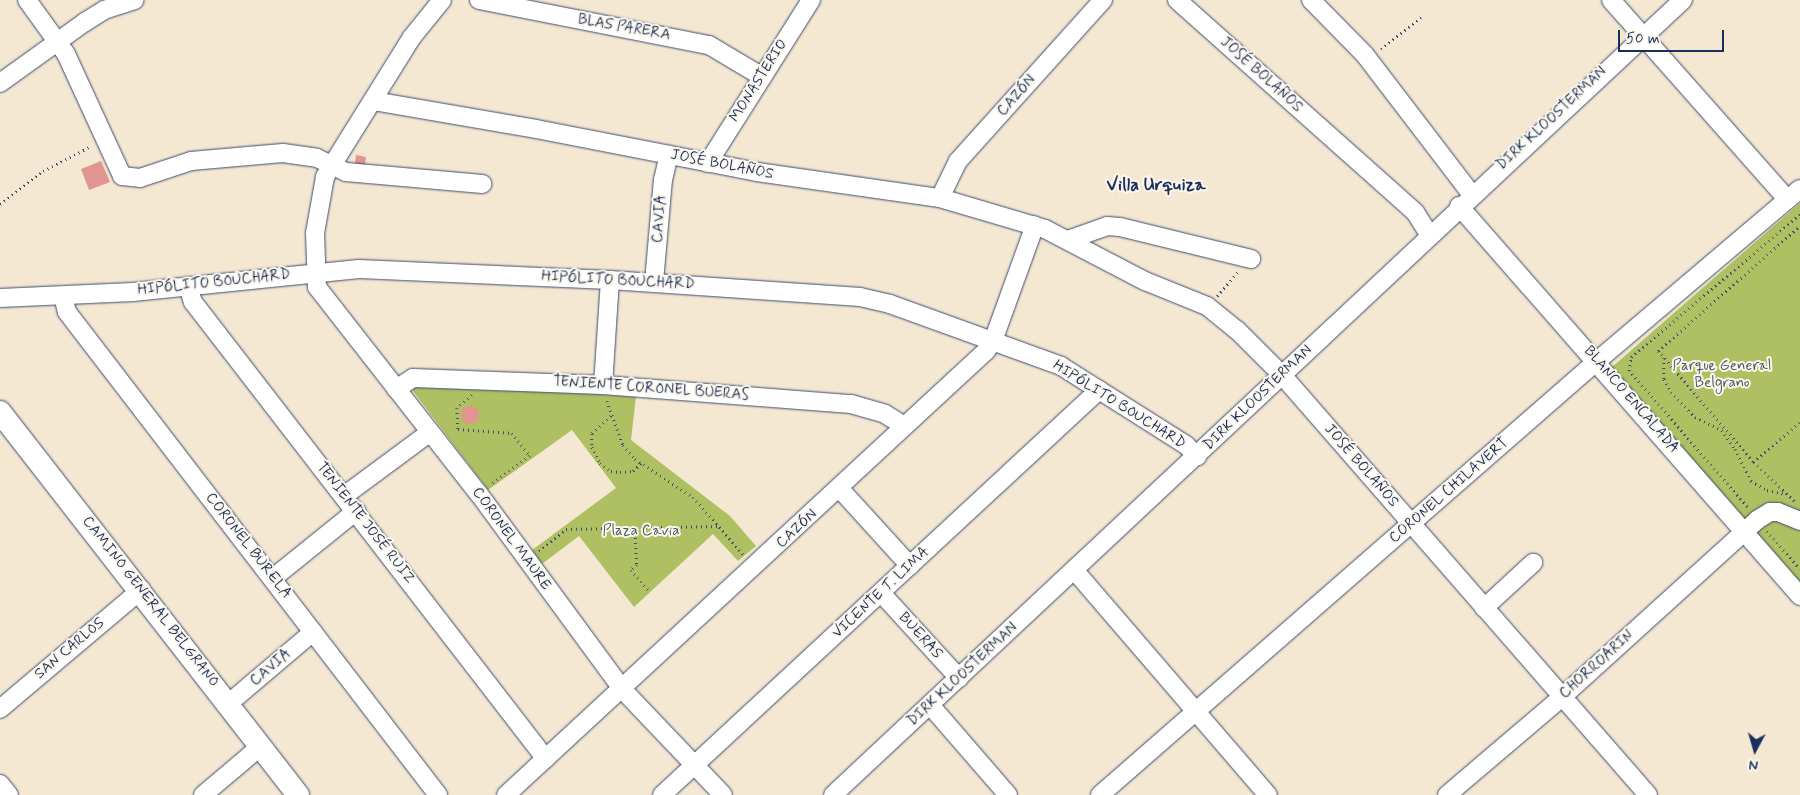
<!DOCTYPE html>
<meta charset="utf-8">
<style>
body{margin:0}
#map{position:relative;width:1800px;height:795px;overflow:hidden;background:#f5e8d2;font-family:Mynerve,sans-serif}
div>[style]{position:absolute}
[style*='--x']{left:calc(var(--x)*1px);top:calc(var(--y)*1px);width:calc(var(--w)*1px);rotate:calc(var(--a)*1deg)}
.green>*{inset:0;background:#afc063}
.building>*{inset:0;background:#e29590}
.round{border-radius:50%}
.path>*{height:2.5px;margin-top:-1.25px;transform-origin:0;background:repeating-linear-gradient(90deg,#3c4b6f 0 1px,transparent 0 5px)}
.roads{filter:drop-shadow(0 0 1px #3c4b6f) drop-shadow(0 0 1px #3c4b6f)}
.minor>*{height:18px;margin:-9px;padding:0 9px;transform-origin:9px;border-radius:9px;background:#fff}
.major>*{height:22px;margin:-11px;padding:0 11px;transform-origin:11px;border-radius:11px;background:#fff}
span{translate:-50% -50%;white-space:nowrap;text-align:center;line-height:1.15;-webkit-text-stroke:4px #fbf7ec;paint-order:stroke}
.street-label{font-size:15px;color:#1b2f5e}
.park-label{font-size:15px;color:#475a60}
.quarter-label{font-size:18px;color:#1b2f5e;font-weight:700}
.north{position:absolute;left:1730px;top:725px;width:50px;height:50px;-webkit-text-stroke:4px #fbf7ec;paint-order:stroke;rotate:186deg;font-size:14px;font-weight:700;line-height:20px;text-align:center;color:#1b2f5e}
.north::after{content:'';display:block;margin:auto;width:18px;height:22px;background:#1b2f5e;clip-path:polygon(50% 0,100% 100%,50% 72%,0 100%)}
.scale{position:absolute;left:1618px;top:30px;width:106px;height:22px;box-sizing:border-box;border:2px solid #1b2f5e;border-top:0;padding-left:6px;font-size:15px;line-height:18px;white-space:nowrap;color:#1b2f5e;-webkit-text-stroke:4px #fbf7ec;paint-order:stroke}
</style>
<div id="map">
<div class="green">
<i style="clip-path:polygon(1800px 203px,1800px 586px,1612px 367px)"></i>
<i style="clip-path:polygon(421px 380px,636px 397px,631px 440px,730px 516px,756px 546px,738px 561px,713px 534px,634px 607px,579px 536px,542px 564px,532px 550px,616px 488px,572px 430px,488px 490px,413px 391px,412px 387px)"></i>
</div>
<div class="building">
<i style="clip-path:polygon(356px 155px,366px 157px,365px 166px,355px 165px)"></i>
<i style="clip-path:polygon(101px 161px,110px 182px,89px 190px,81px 169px)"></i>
<i class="round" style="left:461px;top:406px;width:18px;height:18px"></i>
</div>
<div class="path">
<i style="--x:1381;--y:49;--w:51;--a:-38.7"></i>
<i style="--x:0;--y:204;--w:54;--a:-37.5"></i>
<i style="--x:43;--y:171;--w:54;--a:-27.5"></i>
<i style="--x:1217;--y:296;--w:32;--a:-49"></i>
<i style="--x:1664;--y:358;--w:21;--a:90"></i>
<i style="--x:1664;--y:379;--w:15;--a:62"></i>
<i style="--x:1671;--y:392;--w:35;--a:46"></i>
<i style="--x:1695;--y:417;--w:30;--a:26"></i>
<i style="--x:1722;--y:430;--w:23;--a:56"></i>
<i style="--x:1735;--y:449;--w:36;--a:63"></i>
<i style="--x:1751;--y:481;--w:18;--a:29"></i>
<i style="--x:1767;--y:490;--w:18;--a:13"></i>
<i style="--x:472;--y:395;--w:20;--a:139"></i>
<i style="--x:457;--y:408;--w:21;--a:87"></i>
<i style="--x:458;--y:429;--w:54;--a:4.2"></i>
<i style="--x:512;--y:433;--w:29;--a:52"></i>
<i style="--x:530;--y:456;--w:47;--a:143.6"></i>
<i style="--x:607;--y:401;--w:47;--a:70"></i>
<i style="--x:623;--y:445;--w:18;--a:49"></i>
<i style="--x:635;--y:459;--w:69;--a:33.2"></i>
<i style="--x:693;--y:497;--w:77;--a:48.7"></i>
<i style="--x:611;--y:416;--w:26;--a:137"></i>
<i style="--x:592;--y:434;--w:13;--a:90"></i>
<i style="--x:592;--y:447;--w:18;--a:63"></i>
<i style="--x:600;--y:463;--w:14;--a:36"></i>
<i style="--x:611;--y:471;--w:9;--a:6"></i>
<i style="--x:620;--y:472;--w:13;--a:-4"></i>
<i style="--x:633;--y:471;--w:11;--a:-45"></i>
<i style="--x:1753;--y:462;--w:62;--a:-40.4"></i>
<i style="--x:1794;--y:501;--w:57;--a:-136.4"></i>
<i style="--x:1753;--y:462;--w:146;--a:-130.6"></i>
<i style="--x:1658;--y:351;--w:189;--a:-41.4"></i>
<i style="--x:1747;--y:507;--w:180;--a:-130.9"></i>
<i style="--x:1629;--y:371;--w:14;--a:-82"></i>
<i style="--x:1631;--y:357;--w:221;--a:-40.2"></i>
<i style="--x:635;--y:528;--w:37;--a:87"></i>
<i style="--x:637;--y:565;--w:8;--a:140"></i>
<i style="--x:631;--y:570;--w:28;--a:49"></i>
<i style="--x:1767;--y:531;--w:50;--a:49"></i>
<i style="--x:539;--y:551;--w:35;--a:-39"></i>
<i style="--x:566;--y:529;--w:154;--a:-1.1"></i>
</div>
<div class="roads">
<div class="minor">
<i style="--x:27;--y:0;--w:67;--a:54.2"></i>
<i style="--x:66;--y:54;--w:134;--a:65.3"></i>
<i style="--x:122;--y:176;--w:18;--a:6"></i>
<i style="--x:140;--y:178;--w:54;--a:-18.4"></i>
<i style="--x:191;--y:161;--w:92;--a:-5"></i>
<i style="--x:283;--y:153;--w:34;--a:8"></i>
<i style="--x:317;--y:158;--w:32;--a:26"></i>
<i style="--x:346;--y:172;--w:137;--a:5"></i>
<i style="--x:442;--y:0;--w:48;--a:129"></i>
<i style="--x:412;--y:37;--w:165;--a:121.9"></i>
<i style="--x:325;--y:177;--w:57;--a:100.1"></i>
<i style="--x:315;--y:233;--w:54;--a:87.9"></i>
<i style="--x:317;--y:287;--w:263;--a:52"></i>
<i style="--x:479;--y:494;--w:243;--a:53.7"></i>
<i style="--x:623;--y:690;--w:145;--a:46.4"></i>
<i style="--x:479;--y:0;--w:234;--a:11.1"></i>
<i style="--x:709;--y:45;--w:61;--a:30.8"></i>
<i style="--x:1177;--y:0;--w:319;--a:41.7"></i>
<i style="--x:1415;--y:212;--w:26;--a:58"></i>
<i style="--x:1311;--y:0;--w:77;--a:45.5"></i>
<i style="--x:1365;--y:55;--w:176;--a:52.6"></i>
<i style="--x:1611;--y:0;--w:266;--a:48.5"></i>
<i style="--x:0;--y:83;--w:105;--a:-35.7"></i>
<i style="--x:85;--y:22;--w:22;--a:-32"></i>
<i style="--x:104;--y:10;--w:32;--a:-18"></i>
<i style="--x:373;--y:101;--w:165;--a:9.7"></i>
<i style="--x:536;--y:129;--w:225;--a:11"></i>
<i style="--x:757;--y:172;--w:185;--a:8.1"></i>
<i style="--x:940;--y:198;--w:109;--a:16.4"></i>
<i style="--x:1045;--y:229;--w:113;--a:27.5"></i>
<i style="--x:1145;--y:281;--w:67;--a:22"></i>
<i style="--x:1207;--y:306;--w:38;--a:39"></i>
<i style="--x:1237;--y:330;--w:64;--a:45"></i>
<i style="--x:1282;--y:375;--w:557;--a:48.93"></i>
<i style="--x:708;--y:163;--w:193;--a:-57.7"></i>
<i style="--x:940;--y:198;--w:41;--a:-64.1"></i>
<i style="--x:958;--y:161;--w:217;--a:-48"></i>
<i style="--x:1459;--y:206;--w:518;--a:48.83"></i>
<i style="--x:1068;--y:240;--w:41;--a:-19.7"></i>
<i style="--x:1107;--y:226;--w:13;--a:4"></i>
<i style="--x:1120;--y:227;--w:135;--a:13.7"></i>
<i style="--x:654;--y:282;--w:102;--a:-85"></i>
<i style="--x:663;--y:180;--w:26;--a:-77"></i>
<i style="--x:188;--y:286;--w:17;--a:73"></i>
<i style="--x:193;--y:302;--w:577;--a:52.32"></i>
<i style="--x:63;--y:296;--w:16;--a:76"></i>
<i style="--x:67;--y:312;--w:609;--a:52.47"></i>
<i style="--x:0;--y:298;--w:133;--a:-2.6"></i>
<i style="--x:133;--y:292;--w:227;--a:-5.8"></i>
<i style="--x:359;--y:269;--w:251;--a:2.5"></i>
<i style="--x:610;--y:280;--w:251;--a:3.9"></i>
<i style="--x:860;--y:297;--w:31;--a:13"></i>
<i style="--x:890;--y:304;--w:182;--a:19.9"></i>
<i style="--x:1061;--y:366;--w:148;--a:32.3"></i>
<i style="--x:1186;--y:445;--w:16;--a:45"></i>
<i style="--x:603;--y:385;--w:105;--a:-86.2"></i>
<i style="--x:396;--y:389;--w:20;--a:-33"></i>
<i style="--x:413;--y:378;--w:190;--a:2.1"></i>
<i style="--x:603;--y:385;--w:249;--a:4.4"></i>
<i style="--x:851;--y:404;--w:35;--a:16"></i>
<i style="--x:885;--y:414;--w:22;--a:32"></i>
<i style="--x:840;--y:489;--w:104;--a:47.7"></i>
<i style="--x:344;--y:496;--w:106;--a:-36.5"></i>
<i style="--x:1075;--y:571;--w:296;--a:49.3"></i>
<i style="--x:273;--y:578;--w:107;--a:-38.9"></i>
<i style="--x:882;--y:594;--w:114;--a:47.5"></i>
<i style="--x:1484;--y:608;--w:67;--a:-42.6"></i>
<i style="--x:229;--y:703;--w:110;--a:-40.2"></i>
<i style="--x:930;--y:705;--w:119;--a:49.1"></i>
<i style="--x:0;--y:709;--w:185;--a:-40.2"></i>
<i style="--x:0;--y:784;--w:14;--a:51"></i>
<i style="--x:203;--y:795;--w:76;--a:-40.2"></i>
<i style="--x:506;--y:795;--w:654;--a:-42.77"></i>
<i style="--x:986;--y:351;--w:12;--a:-55"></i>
<i style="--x:993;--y:341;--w:123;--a:-70.1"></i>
<i style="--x:662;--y:795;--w:596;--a:-42.82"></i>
<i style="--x:833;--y:795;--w:1164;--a:-43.09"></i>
<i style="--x:1100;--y:795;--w:660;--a:-41.13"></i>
<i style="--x:1597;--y:361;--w:266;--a:-40.3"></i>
<i style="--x:1447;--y:795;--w:151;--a:-40.4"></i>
<i style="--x:1562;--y:697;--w:263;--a:-42.2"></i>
<i style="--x:1757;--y:520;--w:15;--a:-32"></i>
<i style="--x:1770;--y:512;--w:8;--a:0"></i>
<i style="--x:1778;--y:512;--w:24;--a:22"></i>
</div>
<div class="major">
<i style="--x:0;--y:412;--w:485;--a:52.1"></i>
</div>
</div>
<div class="street-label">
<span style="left:624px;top:28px;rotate:10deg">BLAS PARERA</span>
<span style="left:1261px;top:75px;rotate:42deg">JOSÉ BOLAÑOS</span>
<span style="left:759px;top:81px;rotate:-58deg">MONASTERIO</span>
<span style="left:1017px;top:96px;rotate:-48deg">CAZÓN</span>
<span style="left:1552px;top:119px;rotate:-43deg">DIRK KLOOSTERMAN</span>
<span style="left:722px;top:165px;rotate:11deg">JOSÉ BOLAÑOS</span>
<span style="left:660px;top:219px;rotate:-85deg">CAVIA</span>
<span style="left:618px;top:281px;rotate:3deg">HIPÓLITO BOUCHARD</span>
<span style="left:214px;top:283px;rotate:-6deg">HIPÓLITO BOUCHARD</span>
<span style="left:651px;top:389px;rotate:4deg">TENIENTE CORONEL BUERAS</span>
<span style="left:1258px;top:398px;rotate:-44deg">DIRK KLOOSTERMAN</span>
<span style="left:1631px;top:400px;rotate:49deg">BLANCO ENCALADA</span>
<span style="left:1119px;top:405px;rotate:32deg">HIPÓLITO BOUCHARD</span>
<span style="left:1361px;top:466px;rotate:49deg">JOSÉ BOLAÑOS</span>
<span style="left:1449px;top:491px;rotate:-41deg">CORONEL CHILAVERT</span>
<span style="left:365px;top:523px;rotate:52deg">TENIENTE JOSÉ RUIZ</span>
<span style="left:797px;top:529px;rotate:-43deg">CAZÓN</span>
<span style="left:511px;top:539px;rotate:54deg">CORONEL MAURE</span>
<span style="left:248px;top:546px;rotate:52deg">CORONEL BURELA</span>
<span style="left:881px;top:593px;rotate:-43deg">VICENTE T. LIMA</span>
<span style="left:150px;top:602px;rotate:52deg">CAMINO GENERAL BELGRANO</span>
<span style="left:920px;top:636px;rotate:48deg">BUERAS</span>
<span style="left:70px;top:649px;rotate:-40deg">SAN CARLOS</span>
<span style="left:1597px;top:665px;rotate:-42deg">CHORROARIN</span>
<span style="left:271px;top:668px;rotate:-40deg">CAVIA</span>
<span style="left:963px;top:675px;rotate:-43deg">DIRK KLOOSTERMAN</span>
</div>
<div class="park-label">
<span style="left:1722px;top:375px">Parque General<br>Belgrano</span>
<span style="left:641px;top:532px">Plaza Cavia</span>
</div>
<div class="quarter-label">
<span style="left:1156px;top:185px">Villa Urquiza</span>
</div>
<div class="north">N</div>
<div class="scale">50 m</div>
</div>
